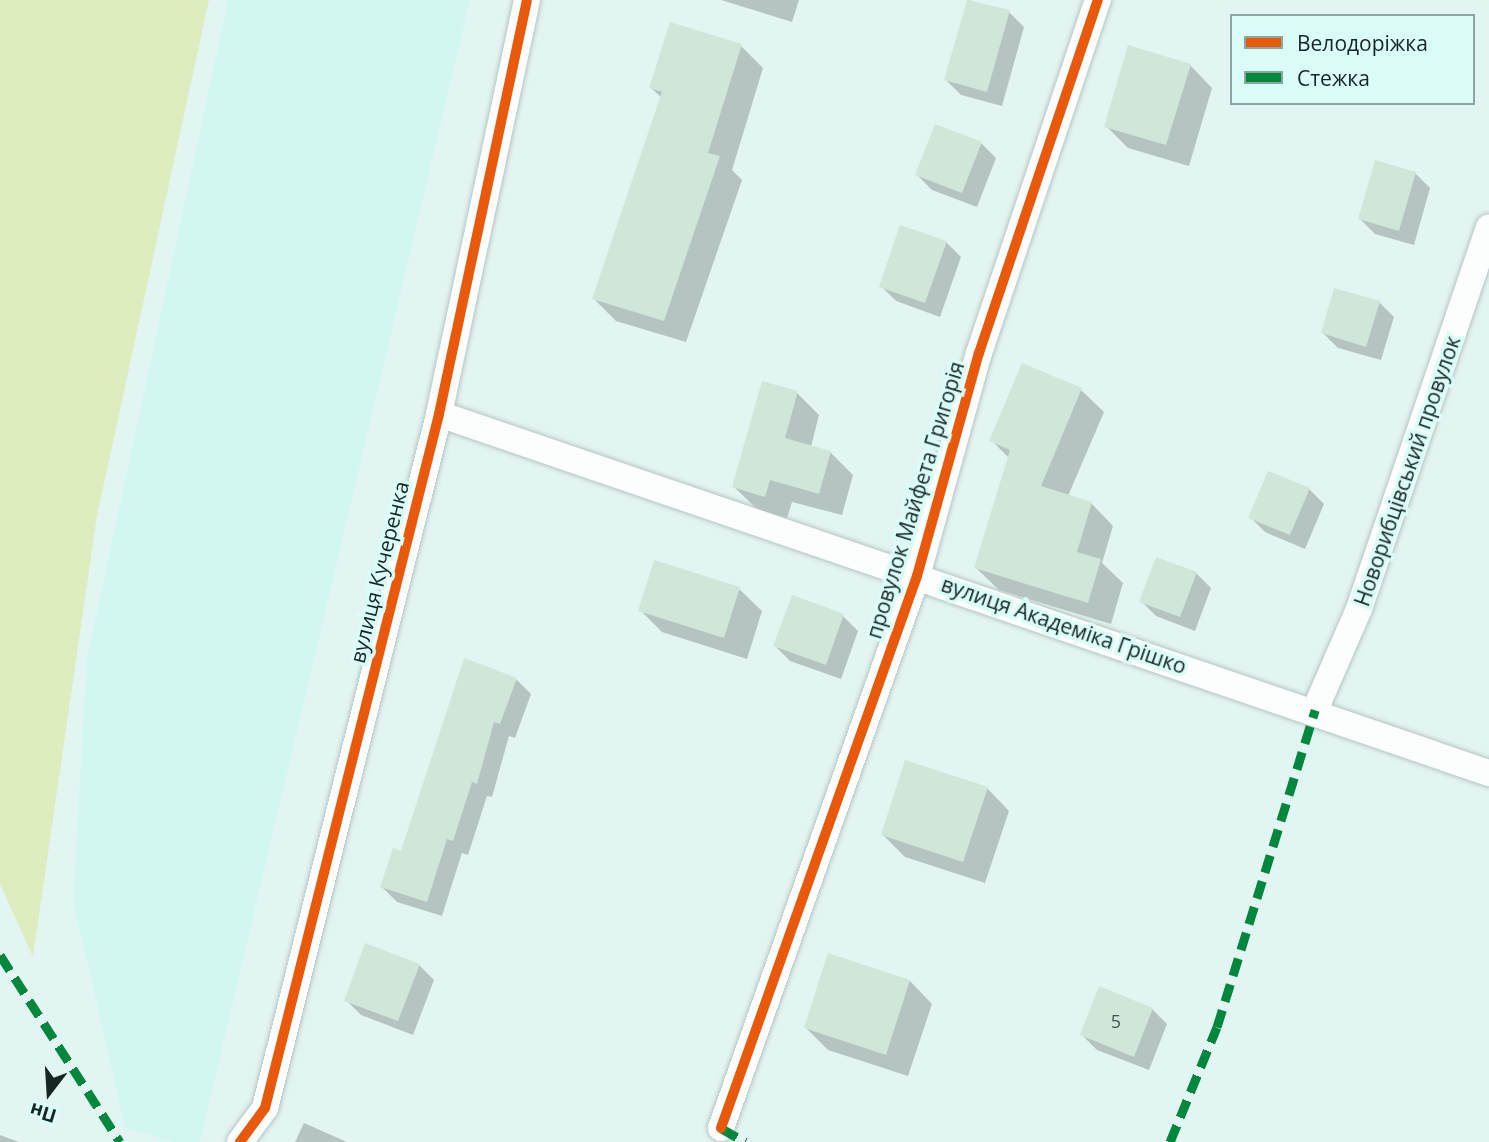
<!DOCTYPE html>
<meta charset="utf-8">
<style>
body{margin:0}
#map{position:relative;width:1489px;height:1142px;overflow:hidden;background:#e3f5f2;font-family:"Open Sans",sans-serif}
div>[style]{position:absolute}
[style*='--x']{left:calc(var(--x)*1px);top:calc(var(--y)*1px);width:calc(var(--w)*1px);rotate:calc(var(--a)*1deg)}
.built>*{inset:0;background:#d2f7f1}
.green>*{inset:0;background:#deedbf}
.shadow>*{inset:0;background:#0003}
.building>*{inset:0;background:#cfe6d8}
.roads{filter:drop-shadow(0 0 2px #b5c5c3) drop-shadow(0 0 2px #b5c5c3)}
.minor>*{height:26px;margin:-13px;padding:0 13px;transform-origin:13px;border-radius:13px;background:#fbfefd}
.quiet>*{height:9px;margin-top:-4.5px;transform-origin:0;background:repeating-linear-gradient(90deg,#00873e 0 18px,transparent 0 27px)}
.cycleway>*{height:10px;margin:-5px;padding:0 5px;transform-origin:5px;border-radius:5px;background:#e8590c}
span{translate:-50% -50%;white-space:nowrap;text-align:center;line-height:1.15;-webkit-text-stroke:7px #dbfdf7;paint-order:stroke}
.number-label{font-size:18px;color:#445651}
.number-label span{-webkit-text-stroke-width:0}
.street-label{font-size:21px;color:#162624}
.legend{position:absolute;left:1230px;top:14px;width:245px;height:91px;box-sizing:border-box;background:#dbfdf7;border:2px solid #8ca7a3;margin:0;padding:9px 12px;list-style:none;font-size:21px;color:#162624}
.legend li{display:flex;align-items:center;gap:14px;height:35px}
.legend b{width:35px;border:2px solid #8ca7a3}
.north{position:absolute;left:14px;top:1058px;width:70px;height:70px;-webkit-text-stroke:5px #dbfdf7;paint-order:stroke;rotate:197deg;font-size:19px;font-weight:700;line-height:28px;text-align:center;color:#162624}
.north::after{content:'';display:block;margin:auto;width:24px;height:32px;background:#162624;clip-path:polygon(50% 0,100% 100%,50% 72%,0 100%)}
</style>
<div id="map">
<div class="built">
<i style="clip-path:polygon(228px 0,470px 0,200px 1142px,173px 1142px,125px 1128px,73px 900px,87px 658px)"></i>
</div>
<div class="green">
<i style="clip-path:polygon(0 0,209px 0,97px 516px,33px 957px,0 884px)"></i>
</div>
<div class="shadow">
<i style="clip-path:polygon(721px 0,799px 0,792px 22px)"></i>
<i style="clip-path:polygon(968px 0,1009px 12px,1024px 27px,1002px 106px,961px 95px,946px 80px)"></i>
<i style="clip-path:polygon(741px 46px,763px 68px,732px 170px,742px 180px,686px 342px,616px 321px,594px 299px,662px 98px,651px 88px)"></i>
<i style="clip-path:polygon(1190px 65px,1212px 88px,1189px 166px,1128px 148px,1106px 126px)"></i>
<i style="clip-path:polygon(981px 143px,996px 158px,977px 207px,932px 190px,917px 175px)"></i>
<i style="clip-path:polygon(1415px 173px,1430px 188px,1414px 245px,1375px 234px,1360px 219px)"></i>
<i style="clip-path:polygon(946px 242px,961px 257px,940px 317px,896px 301px,881px 286px)"></i>
<i style="clip-path:polygon(1379px 302px,1394px 317px,1381px 360px,1338px 348px,1323px 333px)"></i>
<i style="clip-path:polygon(1023px 365px,1081px 390px,1104px 412px,1068px 496px,1091px 503px,1113px 526px,1102px 563px,1123px 583px,1111px 624px,999px 590px,976px 568px,1009px 458px,991px 440px)"></i>
<i style="clip-path:polygon(797px 393px,819px 415px,811px 447px,830px 452px,853px 475px,842px 515px,792px 502px,787px 518px,757px 509px,734px 487px)"></i>
<i style="clip-path:polygon(1309px 489px,1324px 504px,1305px 549px,1265px 532px,1250px 517px)"></i>
<i style="clip-path:polygon(1196px 573px,1211px 588px,1195px 631px,1156px 616px,1141px 601px)"></i>
<i style="clip-path:polygon(739px 589px,762px 611px,747px 659px,662px 632px,640px 610px)"></i>
<i style="clip-path:polygon(843px 616px,858px 631px,841px 679px,790px 661px,775px 646px)"></i>
<i style="clip-path:polygon(516px 679px,531px 694px,515px 738px,509px 736px,492px 797px,487px 796px,468px 855px,462px 853px,442px 916px,397px 902px,382px 887px)"></i>
<i style="clip-path:polygon(987px 788px,1009px 811px,985px 883px,905px 857px,883px 835px)"></i>
<i style="clip-path:polygon(419px 965px,434px 980px,413px 1035px,361px 1015px,346px 1000px)"></i>
<i style="clip-path:polygon(910px 981px,932px 1004px,908px 1076px,828px 1050px,806px 1028px)"></i>
<i style="clip-path:polygon(1152px 1009px,1167px 1024px,1149px 1070px,1097px 1050px,1082px 1035px)"></i>
<i style="clip-path:polygon(304px 1123px,347px 1142px,295px 1142px)"></i>
<i style="clip-path:polygon(0 1135px,19px 1142px,0 1142px)"></i>
</div>
<div class="building">
<i style="clip-path:polygon(967px 0,1010px 10px,987px 92px,944px 80px)"></i>
<i style="clip-path:polygon(670px 22px,742px 44px,708px 153px,720px 156px,664px 321px,592px 299px,662px 92px,649px 88px)"></i>
<i style="clip-path:polygon(1128px 45px,1191px 64px,1166px 145px,1104px 127px)"></i>
<i style="clip-path:polygon(935px 124px,982px 142px,962px 193px,915px 175px)"></i>
<i style="clip-path:polygon(1375px 160px,1416px 172px,1399px 231px,1358px 219px)"></i>
<i style="clip-path:polygon(900px 225px,947px 241px,925px 303px,879px 287px)"></i>
<i style="clip-path:polygon(1334px 288px,1380px 301px,1366px 347px,1321px 333px)"></i>
<i style="clip-path:polygon(1022px 363px,1082px 388px,1041px 486px,1092px 502px,1077px 552px,1101px 559px,1088px 603px,974px 568px,1010px 450px,989px 441px)"></i>
<i style="clip-path:polygon(762px 381px,798px 391px,785px 438px,831px 451px,819px 494px,770px 480px,765px 497px,732px 487px)"></i>
<i style="clip-path:polygon(1268px 471px,1310px 488px,1290px 535px,1248px 518px)"></i>
<i style="clip-path:polygon(1156px 557px,1197px 572px,1180px 617px,1139px 602px)"></i>
<i style="clip-path:polygon(654px 560px,740px 587px,724px 638px,638px 611px)"></i>
<i style="clip-path:polygon(792px 595px,844px 614px,826px 665px,773px 646px)"></i>
<i style="clip-path:polygon(464px 658px,517px 678px,500px 724px,494px 722px,477px 784px,472px 782px,453px 841px,447px 839px,427px 902px,380px 887px,393px 848px,401px 851px)"></i>
<i style="clip-path:polygon(905px 760px,988px 787px,963px 862px,881px 835px)"></i>
<i style="clip-path:polygon(365px 943px,420px 964px,398px 1021px,344px 1001px)"></i>
<i style="clip-path:polygon(828px 953px,910px 980px,886px 1055px,804px 1028px)"></i>
<i style="clip-path:polygon(1099px 986px,1153px 1008px,1134px 1057px,1080px 1035px)"></i>
</div>
<div class="roads">
<div class="minor">
<i style="--x:439;--y:414;--w:1110;--a:18.88"></i>
<i style="--x:1315;--y:710;--w:110;--a:-66.5"></i>
<i style="--x:1359;--y:609;--w:403;--a:-71.2"></i>
<i style="--x:721;--y:1128;--w:586;--a:-70.45"></i>
<i style="--x:917;--y:576;--w:231;--a:-74.5"></i>
<i style="--x:979;--y:353;--w:373;--a:-71.4"></i>
<i style="--x:240;--y:1142;--w:42;--a:-53.7"></i>
<i style="--x:265;--y:1108;--w:715;--a:-75.92"></i>
<i style="--x:439;--y:414;--w:423;--a:-78"></i>
</div>
</div>
<div class="quiet">
<i style="--x:0;--y:955;--w:222;--a:57.3"></i>
<i style="--x:721;--y:1128;--w:28;--a:30"></i>
<i style="--x:1170;--y:1142;--w:124;--a:-67.8"></i>
<i style="--x:1217;--y:1027;--w:332;--a:-72.8"></i>
</div>
<div class="cycleway">
<i style="--x:721;--y:1128;--w:586;--a:-70.45"></i>
<i style="--x:917;--y:576;--w:231;--a:-74.5"></i>
<i style="--x:979;--y:353;--w:373;--a:-71.4"></i>
<i style="--x:240;--y:1142;--w:42;--a:-53.7"></i>
<i style="--x:265;--y:1108;--w:715;--a:-75.92"></i>
<i style="--x:439;--y:414;--w:423;--a:-78"></i>
</div>
<div class="number-label">
<span style="left:1116px;top:1021px">5</span>
</div>
<div class="street-label">
<span style="left:1407px;top:471px;rotate:-71deg">Новорибцівський провулок</span>
<span style="left:915px;top:500px;rotate:-73deg">провулок Майфета Григорія</span>
<span style="left:379px;top:572px;rotate:-76deg">вулиця Кучеренка</span>
<span style="left:1064px;top:625px;rotate:19deg">вулиця Академіка Грішко</span>
</div>
<ul class="legend">
<li><b style="height:9px;background:#e8590c"></b>Велодоріжка</li>
<li><b style="height:9px;background:#00873e"></b>Стежка</li>
</ul>
<div class="north">Пн</div>
</div>
